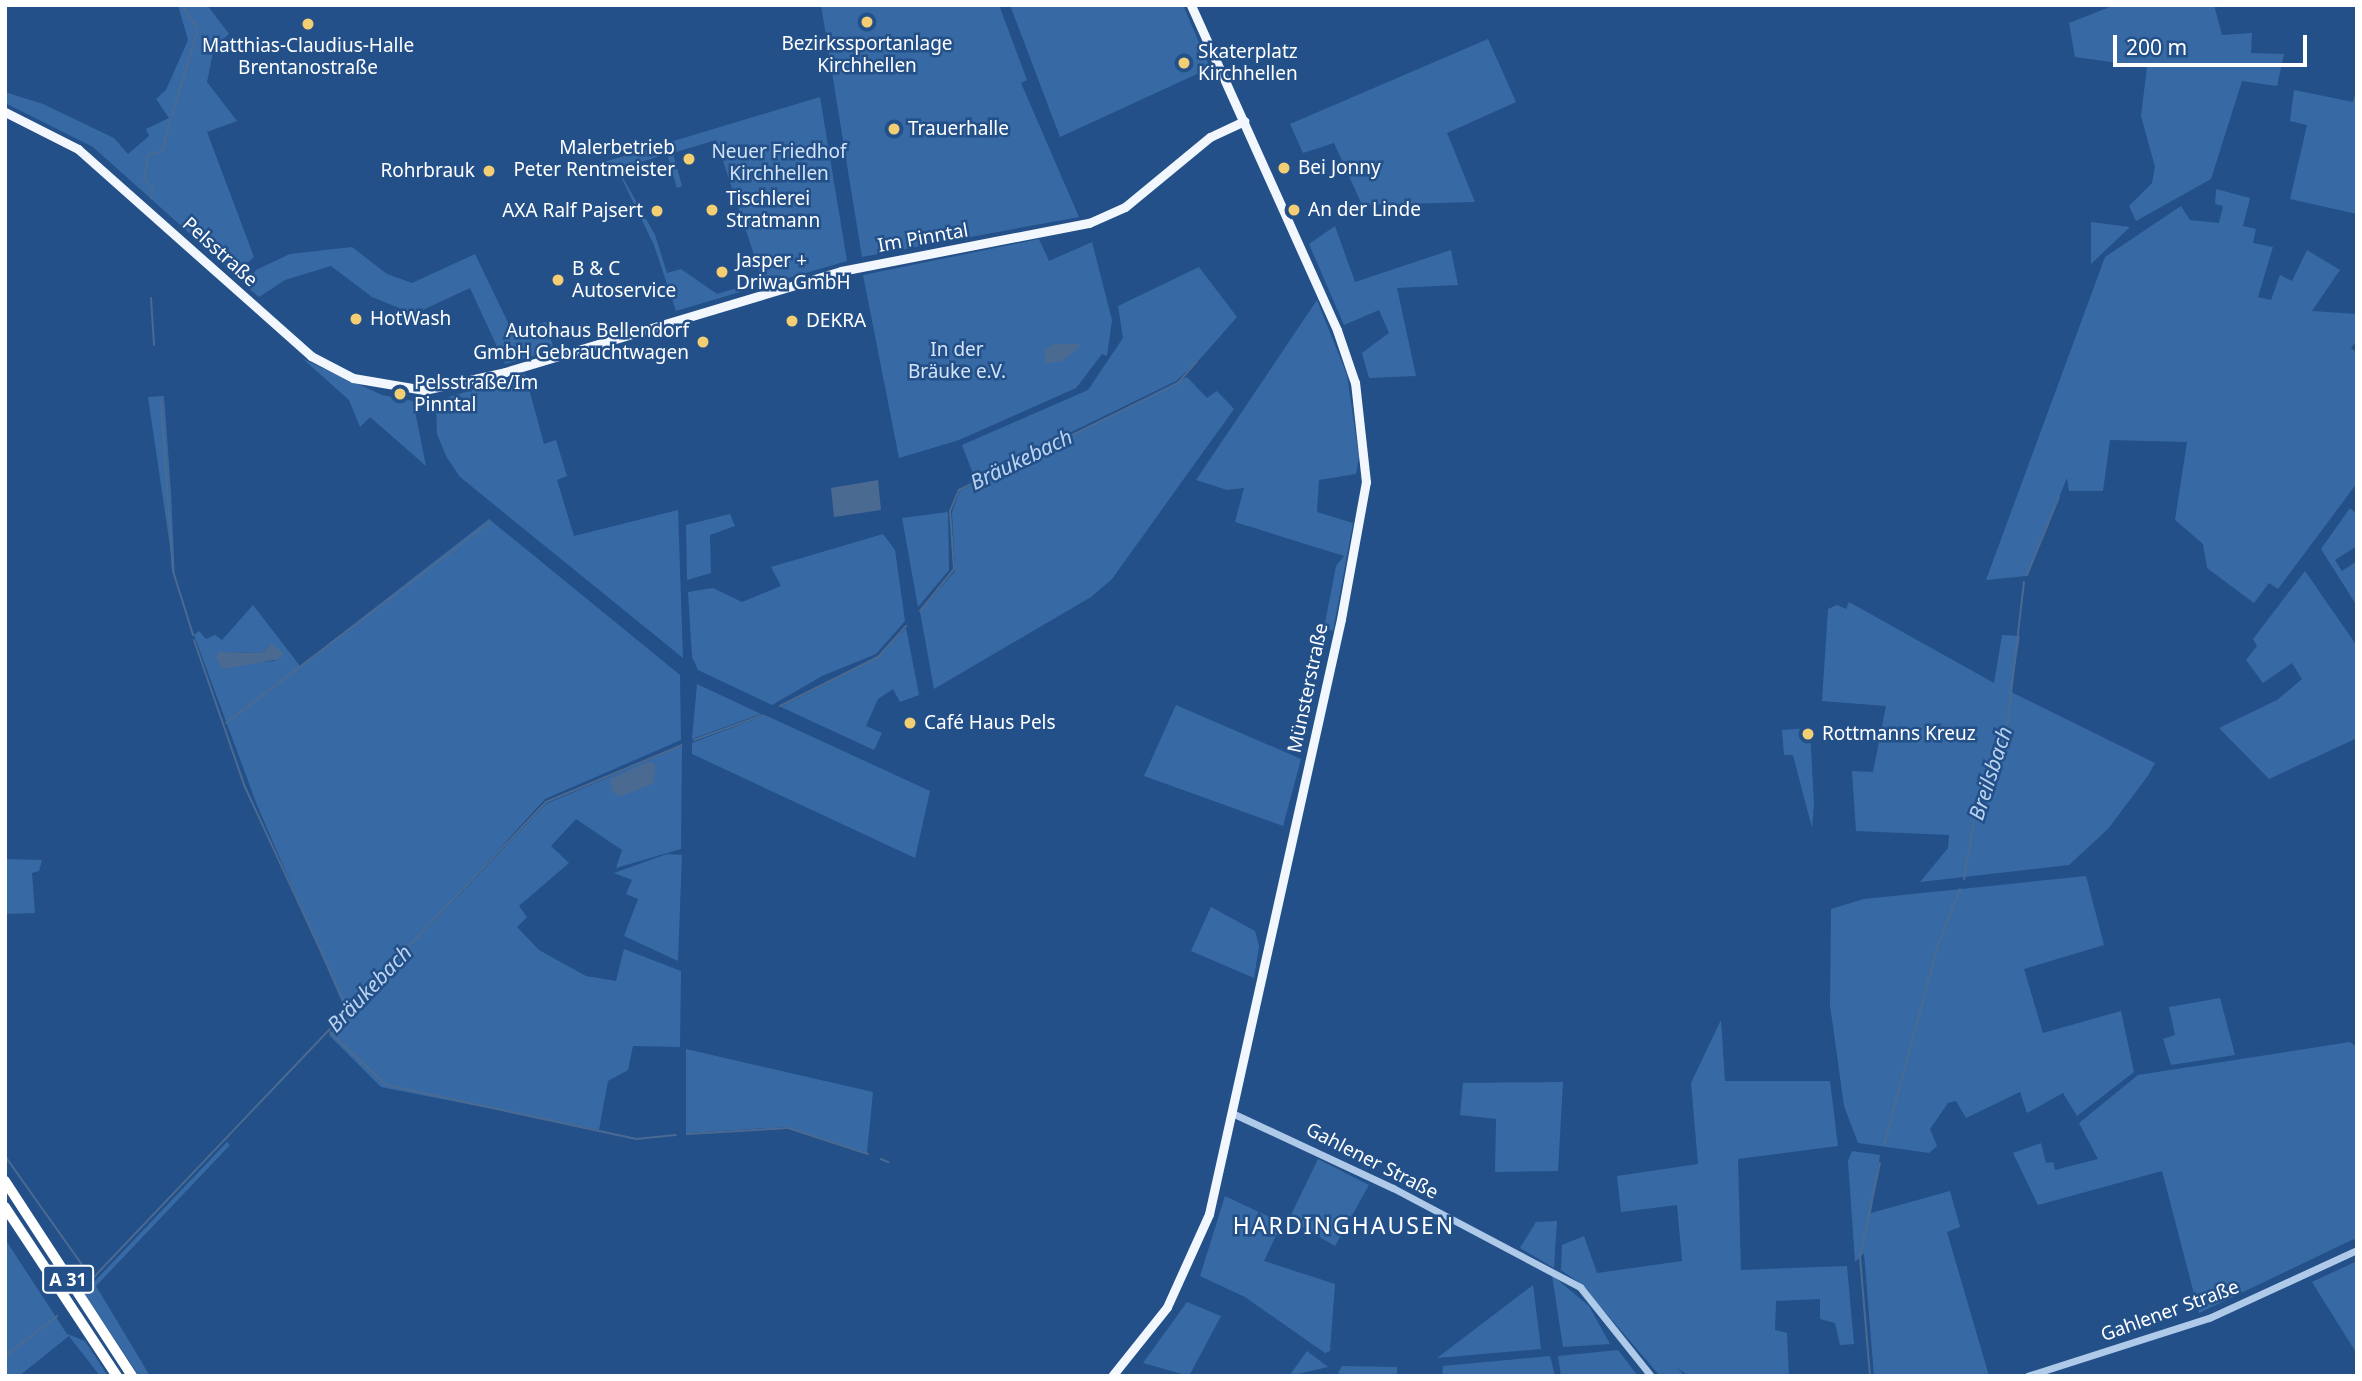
<!DOCTYPE html>
<meta charset="utf-8">
<style>
body{margin:0}
#map{position:relative;width:2362px;height:1381px;overflow:hidden;background:#235088;font-family:"Noto Sans",sans-serif}
div>[style]{position:absolute}
[style*='--x']{left:calc(var(--x)*1px);top:calc(var(--y)*1px);width:calc(var(--w)*1px);rotate:calc(var(--a)*1deg)}
.green>*{inset:0;background:#376aa4}
.water>*{inset:0;background:#4b6a92}
.stream>*{height:2px;margin:-1px;padding:0 1px;transform-origin:1px;border-radius:1px;background:#4b6a92}
.minor>*{height:7px;margin:-3.5px;padding:0 3.5px;transform-origin:3.5px;border-radius:3.5px;background:#afcae9}
.major>*{height:9px;margin:-4.5px;padding:0 4.5px;transform-origin:4.5px;border-radius:4.5px;background:#f2f7fe}
.highway>*{height:10px;margin:-5px;padding:0 5px;transform-origin:5px;border-radius:5px;background:#fff}
.dots>*{width:19px;height:19px;translate:-50% -50%;box-sizing:border-box;border:4px solid #235088;border-radius:50%}
span{translate:-50% -50%;white-space:nowrap;text-align:center;line-height:1.15;-webkit-text-stroke:5px #235088;paint-order:stroke}
.shield-label span{padding:2px 5px;background:#235088;border:2px solid;border-radius:5px;-webkit-text-stroke-width:0}
.shield-label{font-size:18px;color:#fff;font-weight:700}
.poi-label{font-size:19px;color:#fff}
.left{translate:0 -50%;text-align:left}
.right{translate:-100% -50%;text-align:right}
.park-label{font-size:19px;color:#d3e3f7}
.street-label{font-size:19px;color:#fff}
.water-label{font-size:21px;color:#bad3f1;font-style:italic}
.quarter-label{font-size:23px;color:#fff;letter-spacing:2px}
.frame{position:absolute;inset:0;border:7px solid #fff;pointer-events:none}
.scale{position:absolute;left:2113px;top:35px;width:194px;height:32px;box-sizing:border-box;border:4px solid #fff;border-top:0;padding-left:9px;font-size:21px;line-height:24px;white-space:nowrap;color:#fff;-webkit-text-stroke:5px #235088;paint-order:stroke}
</style>
<div id="map">
<div class="green">
<i style="clip-path:polygon(178px 5px,207px 5px,229px 34px,214px 47px,207px 82px,237px 121px,207px 132px,254px 257px,235px 274px,93px 147px,5px 103px,5px 92px,43px 104px,114px 138px,128px 154px,149px 136px,146px 129px,169px 118px,156px 99px,166px 90px,188px 40px)"></i>
<i style="clip-path:polygon(821px 5px,999px 5px,1027px 80px,1021px 83px,1079px 217px,862px 257px)"></i>
<i style="clip-path:polygon(1010px 5px,1183px 5px,1210px 68px,1060px 137px)"></i>
<i style="clip-path:polygon(2115px 5px,2214px 5px,2222px 35px,2252px 33px,2251px 53px,2284px 54px,2277px 86px,2242px 81px,2211px 179px,2136px 221px,2129px 206px,2152px 183px,2155px 167px,2141px 116px,2147px 67px,2075px 57px,2069px 23px)"></i>
<i style="clip-path:polygon(1488px 39px,1516px 102px,1447px 133px,1475px 202px,1362px 205px,1334px 143px,1303px 153px,1290px 124px)"></i>
<i style="clip-path:polygon(2357px 87px,2357px 214px,2290px 199px,2307px 125px,2290px 121px,2294px 90px,2353px 102px)"></i>
<i style="clip-path:polygon(820px 97px,847px 261px,764px 285px,716px 140px,673px 153px,682px 186px,677px 188px,667px 154px,618px 169px,655px 235px,667px 273px,681px 269px,717px 294px,740px 287px,740px 292px,676px 311px,654px 245px,621px 177px,604px 162px)"></i>
<i style="clip-path:polygon(2216px 189px,2250px 198px,2243px 226px,2256px 229px,2253px 243px,2273px 247px,2258px 297px,2271px 300px,2280px 275px,2292px 281px,2307px 250px,2340px 270px,2312px 311px,2357px 314px,2357px 340px,2351px 348px,2357px 353px,2357px 483px,2278px 589px,2269px 583px,2254px 603px,2207px 568px,2203px 544px,2175px 520px,2187px 442px,2110px 440px,2103px 491px,2069px 491px,2067px 478px,2026px 576px,1986px 580px,2105px 257px,2181px 206px,2190px 220px,2219px 223px,2223px 206px,2215px 204px)"></i>
<i style="clip-path:polygon(2091px 222px,2130px 227px,2091px 264px)"></i>
<i style="clip-path:polygon(1335px 226px,1355px 282px,1451px 250px,1458px 285px,1397px 288px,1416px 376px,1369px 378px,1362px 353px,1389px 333px,1379px 310px,1344px 325px,1309px 244px)"></i>
<i style="clip-path:polygon(1039px 239px,1049px 261px,1092px 242px,1112px 320px,1107px 356px,1102px 354px,1076px 388px,959px 440px,899px 458px,863px 275px)"></i>
<i style="clip-path:polygon(352px 247px,387px 274px,412px 283px,475px 254px,512px 331px,546px 322px,554px 350px,505px 364px,470px 288px,414px 314px,372px 297px,331px 266px,285px 280px,259px 297px,245px 285px,256px 270px,290px 254px)"></i>
<i style="clip-path:polygon(1199px 267px,1237px 317px,1201px 358px,1176px 381px,975px 479px,962px 445px,1088px 390px,1123px 338px,1118px 306px)"></i>
<i style="clip-path:polygon(1317px 300px,1347px 375px,1359px 457px,1356px 474px,1319px 480px,1317px 512px,1353px 523px,1333px 631px,1324px 628px,1336px 566px,1344px 556px,1235px 522px,1244px 488px,1227px 490px,1196px 480px)"></i>
<i style="clip-path:polygon(303px 359px,382px 395px,413px 401px,426px 466px,370px 417px,360px 427px,349px 400px)"></i>
<i style="clip-path:polygon(525px 374px,544px 444px,556px 440px,567px 476px,557px 480px,574px 536px,678px 510px,683px 658px,460px 477px,446px 456px,437px 434px,436px 401px)"></i>
<i style="clip-path:polygon(1187px 377px,1207px 398px,1217px 391px,1234px 409px,1112px 579px,1091px 597px,934px 689px,920px 612px,955px 571px,952px 512px,960px 491px)"></i>
<i style="clip-path:polygon(164px 396px,171px 492px,175px 580px,148px 397px)"></i>
<i style="clip-path:polygon(2350px 508px,2357px 514px,2357px 546px,2335px 560px,2342px 571px,2357px 561px,2357px 606px,2321px 549px)"></i>
<i style="clip-path:polygon(948px 512px,949px 570px,918px 607px,902px 518px)"></i>
<i style="clip-path:polygon(730px 514px,735px 526px,710px 535px,711px 573px,687px 580px,686px 525px)"></i>
<i style="clip-path:polygon(evenodd,489px 519px,680px 675px,681px 740px,545px 799px,421px 935px,546px 804px,682px 746px,681px 849px,616px 868px,622px 850px,576px 819px,551px 846px,569px 863px,519px 906px,527px 917px,517px 927px,539px 950px,586px 976px,616px 981px,624px 949px,681px 971px,680px 1047px,633px 1046px,628px 1070px,608px 1081px,599px 1130px,381px 1087px,329px 1035px,347px 1014px,257px 805px,194px 635px,199px 631px,206px 639px,215px 635px,222px 640px,253px 605px,300px 666px,489px 519px,271px 644px,275px 661px,233px 664px,225px 652px,262px 653px,271px 644px)"></i>
<i style="clip-path:polygon(883px 534px,895px 550px,905px 621px,876px 654px,822px 676px,772px 705px,698px 670px,692px 657px,688px 592px,713px 588px,742px 602px,781px 586px,771px 567px)"></i>
<i style="clip-path:polygon(2305px 571px,2357px 646px,2357px 738px,2269px 779px,2219px 728px,2277px 700px,2302px 679px,2292px 663px,2263px 683px,2246px 660px,2257px 646px,2253px 639px)"></i>
<i style="clip-path:polygon(1849px 602px,1994px 683px,2002px 635px,2020px 636px,2011px 692px,2155px 763px,2147px 777px,2108px 829px,2069px 865px,1920px 882px,1948px 848px,1949px 835px,1856px 831px,1852px 771px,1873px 772px,1886px 706px,1822px 701px,1828px 609px,1837px 605px,1846px 609px)"></i>
<i style="clip-path:polygon(906px 628px,919px 695px,900px 702px,893px 689px,878px 699px,866px 726px,882px 733px,874px 750px,781px 707px,878px 658px)"></i>
<i style="clip-path:polygon(697px 684px,761px 714px,692px 739px)"></i>
<i style="clip-path:polygon(1176px 705px,1301px 759px,1283px 826px,1144px 776px)"></i>
<i style="clip-path:polygon(765px 715px,930px 791px,915px 858px,692px 754px,692px 743px)"></i>
<i style="clip-path:polygon(1810px 728px,1814px 805px,1812px 828px,1793px 755px,1784px 755px,1782px 730px)"></i>
<i style="clip-path:polygon(5px 837px,7px 859px,42px 860px,39px 871px,32px 873px,35px 913px,5px 914px)"></i>
<i style="clip-path:polygon(667px 854px,682px 855px,678px 961px,624px 936px,638px 899px,626px 894px,632px 880px,614px 873px)"></i>
<i style="clip-path:polygon(2086px 876px,2104px 945px,2024px 969px,2043px 1033px,2121px 1011px,2134px 1072px,2077px 1116px,2063px 1093px,2027px 1113px,2020px 1092px,1966px 1118px,1956px 1101px,1948px 1103px,1930px 1129px,1937px 1146px,1929px 1153px,1858px 1143px,1844px 1106px,1830px 1005px,1831px 909px,1864px 899px)"></i>
<i style="clip-path:polygon(1211px 907px,1255px 931px,1259px 946px,1254px 978px,1191px 951px)"></i>
<i style="clip-path:polygon(2220px 998px,2235px 1055px,2171px 1065px,2163px 1039px,2175px 1035px,2169px 1007px)"></i>
<i style="clip-path:polygon(1721px 1020px,1725px 1081px,1830px 1081px,1838px 1146px,1738px 1159px,1741px 1270px,1847px 1266px,1854px 1344px,1840px 1345px,1835px 1323px,1820px 1319px,1820px 1299px,1776px 1301px,1775px 1330px,1787px 1333px,1789px 1376px,1689px 1376px,1677px 1368px,1685px 1376px,1660px 1376px,1581px 1284px,1561px 1270px,1562px 1245px,1584px 1236px,1597px 1273px,1682px 1261px,1677px 1205px,1621px 1212px,1617px 1176px,1698px 1164px,1691px 1083px)"></i>
<i style="clip-path:polygon(2350px 1042px,2357px 1047px,2357px 1243px,2354px 1239px,2199px 1313px,2162px 1171px,2038px 1205px,2013px 1153px,2041px 1143px,2046px 1163px,2053px 1162px,2055px 1170px,2098px 1159px,2079px 1123px,2138px 1075px)"></i>
<i style="clip-path:polygon(686px 1049px,873px 1092px,867px 1153px,787px 1127px,686px 1133px)"></i>
<i style="clip-path:polygon(1563px 1082px,1558px 1171px,1495px 1172px,1496px 1119px,1460px 1115px,1463px 1083px)"></i>
<i style="clip-path:polygon(227px 1142px,230px 1145px,96px 1286px,150px 1376px,139px 1376px,80px 1287px,92px 1284px)"></i>
<i style="clip-path:polygon(1852px 1151px,1880px 1155px,1871px 1213px,1950px 1191px,1960px 1227px,1947px 1232px,1989px 1376px,1874px 1376px,1864px 1253px,1855px 1262px,1848px 1161px)"></i>
<i style="clip-path:polygon(1318px 1159px,1369px 1185px,1335px 1246px,1289px 1219px)"></i>
<i style="clip-path:polygon(1225px 1196px,1282px 1223px,1264px 1261px,1335px 1284px,1330px 1351px,1325px 1353px,1245px 1297px,1200px 1276px)"></i>
<i style="clip-path:polygon(1557px 1221px,1554px 1268px,1520px 1248px,1536px 1222px)"></i>
<i style="clip-path:polygon(5px 1239px,67px 1334px,85px 1341px,108px 1376px,100px 1376px,69px 1336px,19px 1376px,5px 1376px)"></i>
<i style="clip-path:polygon(2357px 1261px,2357px 1354px,2312px 1282px)"></i>
<i style="clip-path:polygon(1552px 1275px,1589px 1306px,1610px 1344px,1563px 1347px)"></i>
<i style="clip-path:polygon(1533px 1285px,1541px 1349px,1437px 1358px)"></i>
<i style="clip-path:polygon(1187px 1302px,1221px 1316px,1189px 1376px,1143px 1363px)"></i>
<i style="clip-path:polygon(1618px 1350px,1638px 1376px,1561px 1376px,1558px 1356px)"></i>
<i style="clip-path:polygon(1307px 1351px,1328px 1367px,1289px 1376px)"></i>
<i style="clip-path:polygon(1550px 1356px,1555px 1376px,1442px 1376px,1443px 1366px)"></i>
<i style="clip-path:polygon(1342px 1366px,1397px 1367px,1397px 1376px,1337px 1376px)"></i>
</div>
<div class="water">
<i style="clip-path:polygon(1055px 344px,1079px 344px,1080px 347px,1062px 361px,1045px 364px,1045px 349px)"></i>
<i style="clip-path:polygon(878px 480px,881px 510px,834px 517px,831px 488px)"></i>
<i style="clip-path:polygon(271px 644px,283px 652px,280px 659px,222px 669px,216px 657px,219px 652px,262px 653px)"></i>
<i style="clip-path:polygon(649px 762px,655px 764px,654px 783px,619px 797px,612px 791px,610px 779px)"></i>
</div>
<div class="stream">
<i style="--x:182;--y:5;--w:27;--a:57"></i>
<i style="--x:172;--y:115;--w:87;--a:-73.2"></i>
<i style="--x:151;--y:198;--w:10;--a:-79"></i>
<i style="--x:153;--y:188;--w:12;--a:-138"></i>
<i style="--x:144;--y:180;--w:25;--a:-81"></i>
<i style="--x:148;--y:155;--w:16;--a:-15"></i>
<i style="--x:163;--y:151;--w:32;--a:-77"></i>
<i style="--x:151;--y:298;--w:47;--a:86.3"></i>
<i style="--x:161;--y:401;--w:170;--a:86"></i>
<i style="--x:173;--y:571;--w:67;--a:72.6"></i>
<i style="--x:2027;--y:575;--w:84;--a:-67.7"></i>
<i style="--x:920;--y:611;--w:54;--a:-51"></i>
<i style="--x:954;--y:569;--w:58;--a:-93.9"></i>
<i style="--x:950;--y:511;--w:23;--a:-67"></i>
<i style="--x:959;--y:490;--w:244;--a:-26"></i>
<i style="--x:1178;--y:383;--w:29;--a:-49"></i>
<i style="--x:194;--y:640;--w:156;--a:70.9"></i>
<i style="--x:245;--y:787;--w:246;--a:65.2"></i>
<i style="--x:780;--y:706;--w:110;--a:-26.6"></i>
<i style="--x:878;--y:657;--w:42;--a:-47.9"></i>
<i style="--x:226;--y:723;--w:332;--a:-37.3"></i>
<i style="--x:694;--y:740;--w:73;--a:-19.9"></i>
<i style="--x:1964;--y:879;--w:72;--a:-80.4"></i>
<i style="--x:1976;--y:808;--w:77;--a:-67.1"></i>
<i style="--x:2006;--y:737;--w:156;--a:-83.4"></i>
<i style="--x:330;--y:1032;--w:77;--a:43.4"></i>
<i style="--x:386;--y:1085;--w:256;--a:12.2"></i>
<i style="--x:636;--y:1139;--w:40;--a:-5.7"></i>
<i style="--x:687;--y:1134;--w:101;--a:-3.4"></i>
<i style="--x:788;--y:1128;--w:84;--a:18"></i>
<i style="--x:1884;--y:1145;--w:204;--a:-74.9"></i>
<i style="--x:1937;--y:948;--w:63;--a:-68.7"></i>
<i style="--x:5;--y:1156;--w:142;--a:54.7"></i>
<i style="--x:87;--y:1272;--w:9;--a:63"></i>
<i style="--x:91;--y:1280;--w:10;--a:127"></i>
<i style="--x:881;--y:1159;--w:8;--a:23"></i>
<i style="--x:91;--y:1280;--w:660;--a:-46.41"></i>
<i style="--x:546;--y:802;--w:147;--a:-22.7"></i>
<i style="--x:5;--y:1356;--w:66;--a:-37.6"></i>
<i style="--x:1870;--y:1376;--w:120;--a:-94.8"></i>
<i style="--x:1860;--y:1256;--w:95;--a:-77.9"></i>
</div>
<div class="minor">
<i style="--x:1232;--y:1113;--w:178;--a:25"></i>
<i style="--x:1393;--y:1188;--w:212;--a:27.9"></i>
<i style="--x:1580;--y:1287;--w:114;--a:51.4"></i>
<i style="--x:2027;--y:1376;--w:191;--a:-17.7"></i>
<i style="--x:2209;--y:1318;--w:163;--a:-24.7"></i>
</div>
<div class="major">
<i style="--x:5;--y:112;--w:82;--a:26.9"></i>
<i style="--x:78;--y:149;--w:312;--a:41.6"></i>
<i style="--x:311;--y:356;--w:47;--a:27.6"></i>
<i style="--x:353;--y:378;--w:72;--a:9.6"></i>
<i style="--x:424;--y:390;--w:83;--a:-12.5"></i>
<i style="--x:505;--y:372;--w:351;--a:-16.7"></i>
<i style="--x:841;--y:271;--w:253;--a:-11"></i>
<i style="--x:1089;--y:223;--w:39;--a:-24"></i>
<i style="--x:1125;--y:207;--w:110;--a:-39.5"></i>
<i style="--x:1210;--y:137;--w:38;--a:-25"></i>
<i style="--x:1112;--y:1376;--w:88;--a:-51.4"></i>
<i style="--x:1167;--y:1307;--w:102;--a:-65.7"></i>
<i style="--x:1209;--y:1214;--w:609;--a:-77.49"></i>
<i style="--x:1341;--y:619;--w:139;--a:-79.7"></i>
<i style="--x:1366;--y:482;--w:100;--a:-96.3"></i>
<i style="--x:1355;--y:383;--w:56;--a:-108.8"></i>
<i style="--x:1337;--y:330;--w:356;--a:-114.2"></i>
</div>
<div class="highway">
<i style="--x:5;--y:1181;--w:233;--a:56.9"></i>
<i style="--x:5;--y:1207;--w:203;--a:56.5"></i>
</div>
<div class="dots">
<i style="left:867px;top:22px;background:#f4ce72"></i>
<i style="left:308px;top:24px;background:#f4ce72"></i>
<i style="left:1184px;top:63px;background:#f4ce72"></i>
<i style="left:894px;top:129px;background:#f4ce72"></i>
<i style="left:689px;top:159px;background:#f4ce72"></i>
<i style="left:1284px;top:168px;background:#f4ce72"></i>
<i style="left:489px;top:171px;background:#f4ce72"></i>
<i style="left:712px;top:210px;background:#f4ce72"></i>
<i style="left:1294px;top:210px;background:#f4ce72"></i>
<i style="left:657px;top:211px;background:#f4ce72"></i>
<i style="left:722px;top:272px;background:#f4ce72"></i>
<i style="left:558px;top:280px;background:#f4ce72"></i>
<i style="left:356px;top:319px;background:#f4ce72"></i>
<i style="left:792px;top:321px;background:#f4ce72"></i>
<i style="left:703px;top:342px;background:#f4ce72"></i>
<i style="left:400px;top:394px;background:#f4ce72"></i>
<i style="left:910px;top:723px;background:#f4ce72"></i>
<i style="left:1808px;top:734px;background:#f4ce72"></i>
</div>
<div class="shield-label">
<span style="left:68px;top:1279px">A 31</span>
</div>
<div class="poi-label">
<span style="left:867px;top:55px">Bezirkssportanlage<br>Kirchhellen</span>
<span style="left:308px;top:57px">Matthias-Claudius-Halle<br>Brentanostraße</span>
<span class="left" style="left:1198px;top:63px">Skaterplatz<br>Kirchhellen</span>
<span class="left" style="left:908px;top:129px">Trauerhalle</span>
<span class="right" style="left:675px;top:159px">Malerbetrieb<br>Peter Rentmeister</span>
<span class="left" style="left:1298px;top:168px">Bei Jonny</span>
<span class="right" style="left:475px;top:171px">Rohrbrauk</span>
<span class="left" style="left:726px;top:210px">Tischlerei<br>Stratmann</span>
<span class="left" style="left:1308px;top:210px">An der Linde</span>
<span class="right" style="left:643px;top:211px">AXA Ralf Pajsert</span>
<span class="left" style="left:736px;top:272px">Jasper +<br>Driwa GmbH</span>
<span class="left" style="left:572px;top:280px">B &amp; C<br>Autoservice</span>
<span class="left" style="left:370px;top:319px">HotWash</span>
<span class="left" style="left:806px;top:321px">DEKRA</span>
<span class="right" style="left:689px;top:342px">Autohaus Bellendorf<br>GmbH Gebrauchtwagen</span>
<span class="left" style="left:414px;top:394px">Pelsstraße/Im<br>Pinntal</span>
<span class="left" style="left:924px;top:723px">Café Haus Pels</span>
<span class="left" style="left:1822px;top:734px">Rottmanns Kreuz</span>
</div>
<div class="park-label">
<span style="left:779px;top:163px">Neuer Friedhof<br>Kirchhellen</span>
<span style="left:957px;top:361px">In der<br>Bräuke e.V.</span>
</div>
<div class="street-label">
<span style="left:923px;top:238px;rotate:-10deg">Im Pinntal</span>
<span style="left:220px;top:252px;rotate:42deg">Pelsstraße</span>
<span style="left:1308px;top:688px;rotate:-78deg">Münsterstraße</span>
<span style="left:1372px;top:1161px;rotate:27deg">Gahlener Straße</span>
<span style="left:2170px;top:1311px;rotate:-20deg">Gahlener Straße</span>
</div>
<div class="water-label">
<span style="left:1021px;top:459px;rotate:-26deg">Bräukebach</span>
<span style="left:1990px;top:773px;rotate:-72deg">Breilsbach</span>
<span style="left:369px;top:988px;rotate:-46deg">Bräukebach</span>
</div>
<div class="quarter-label">
<span style="left:1344px;top:1225px">HARDINGHAUSEN</span>
</div>
<div class="frame"></div>
<div class="scale">200 m</div>
</div>
